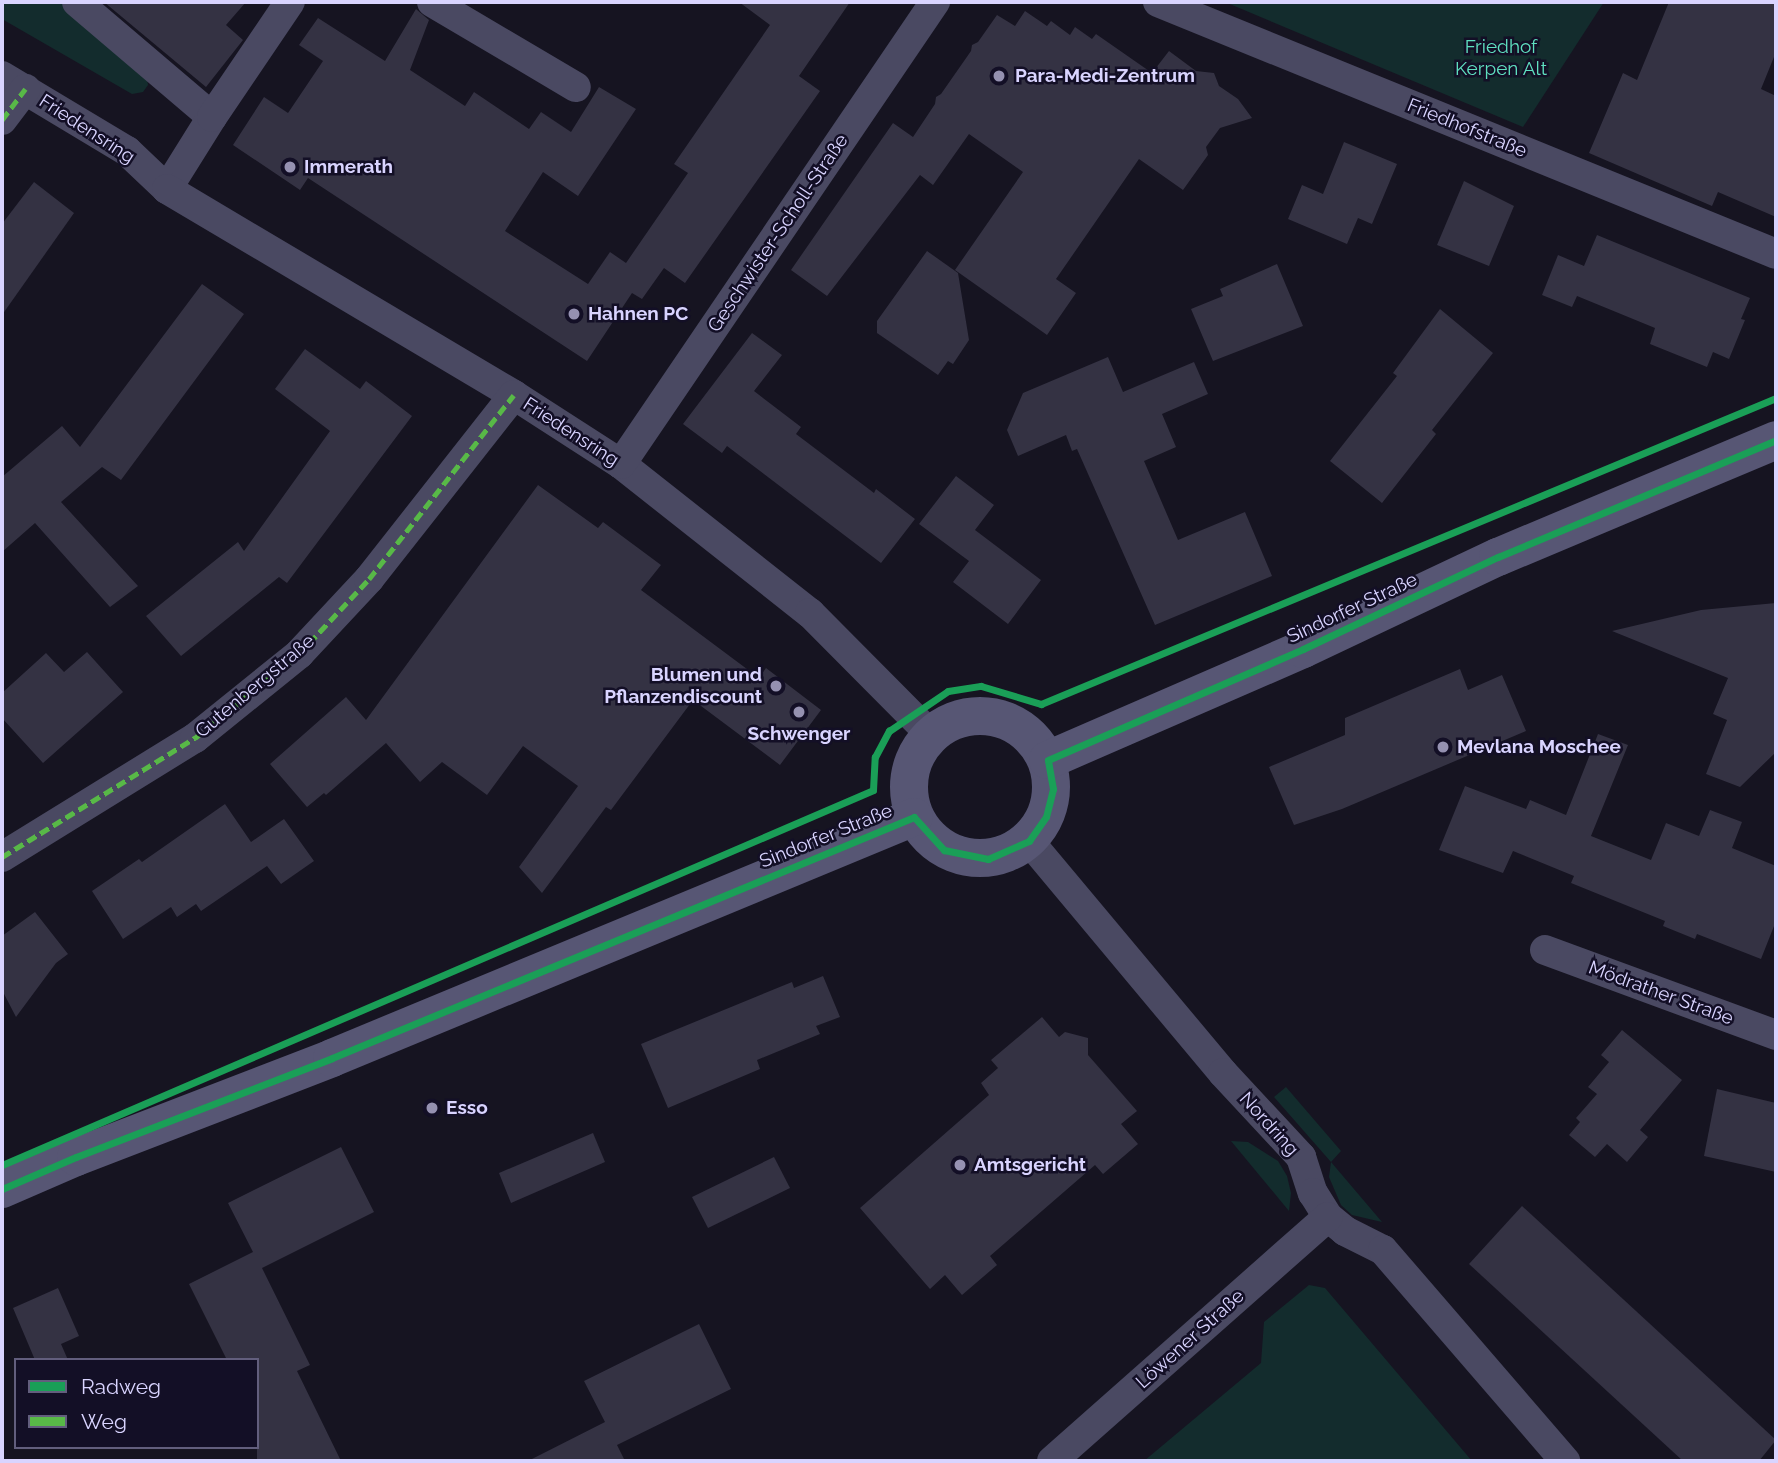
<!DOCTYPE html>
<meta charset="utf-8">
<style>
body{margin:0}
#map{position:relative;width:1778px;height:1463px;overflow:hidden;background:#161421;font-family:Raleway,sans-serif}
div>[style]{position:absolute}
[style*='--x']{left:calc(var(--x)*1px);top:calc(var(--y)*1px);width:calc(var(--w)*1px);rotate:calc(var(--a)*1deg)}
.green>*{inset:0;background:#132c2d}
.building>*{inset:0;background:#343243}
.street>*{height:30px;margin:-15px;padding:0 15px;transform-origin:15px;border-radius:15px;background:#4a4962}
.secondary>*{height:38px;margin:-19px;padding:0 19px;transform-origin:19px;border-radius:19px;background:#575674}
.secondary>.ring{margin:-19px;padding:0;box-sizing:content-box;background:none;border:38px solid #575674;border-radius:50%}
.quiet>*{height:5px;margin-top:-2.5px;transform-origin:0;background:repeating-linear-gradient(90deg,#58b947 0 10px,transparent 0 15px)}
.cycleway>*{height:7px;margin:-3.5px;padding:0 3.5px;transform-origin:3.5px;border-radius:3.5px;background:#1a9f57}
.dots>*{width:19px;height:19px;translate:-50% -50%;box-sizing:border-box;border:4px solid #130f26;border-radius:50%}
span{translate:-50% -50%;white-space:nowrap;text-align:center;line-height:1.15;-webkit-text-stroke:5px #130f26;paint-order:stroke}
.park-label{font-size:19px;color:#5fe0c0}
.poi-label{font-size:19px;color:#d9d4ff;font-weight:700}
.left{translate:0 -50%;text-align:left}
.right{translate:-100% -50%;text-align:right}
.street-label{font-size:19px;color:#d9d4ff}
.frame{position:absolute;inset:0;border:4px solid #d9d4ff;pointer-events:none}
.legend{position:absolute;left:14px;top:1358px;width:245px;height:91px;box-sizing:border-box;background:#130f26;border:2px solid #625e7d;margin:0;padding:9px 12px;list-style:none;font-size:21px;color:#d9d4ff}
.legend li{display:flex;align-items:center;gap:14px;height:35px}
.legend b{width:35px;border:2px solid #625e7d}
</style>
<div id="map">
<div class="green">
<i style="clip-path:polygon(2px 2px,62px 2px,146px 71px,148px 85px,143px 92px,132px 94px,2px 19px)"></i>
<i style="clip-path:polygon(1225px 2px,1604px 2px,1523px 127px)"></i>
<i style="clip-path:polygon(1286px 1087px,1341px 1151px,1331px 1162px,1382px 1222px,1352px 1215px,1341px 1205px,1329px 1177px,1331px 1162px,1274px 1097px)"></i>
<i style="clip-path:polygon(1231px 1141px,1248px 1142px,1278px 1161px,1287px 1176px,1291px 1193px,1289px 1211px)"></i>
<i style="clip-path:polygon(1309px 1285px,1325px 1288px,1472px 1461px,1144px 1461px,1261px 1363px,1264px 1322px)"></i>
</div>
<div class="building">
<i style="clip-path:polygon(104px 2px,246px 2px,226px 25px,243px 40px,206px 87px)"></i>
<i style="clip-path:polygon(739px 2px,850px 2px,799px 76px,820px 91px,685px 283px,664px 268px,642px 299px,632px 293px,587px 361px,308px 178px,300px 190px,233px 145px,264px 97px,288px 113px,323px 61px,299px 45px,318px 18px,385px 61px,416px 9px,429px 20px,410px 70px,465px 106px,474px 92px,529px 129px,541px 112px,571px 132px,599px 87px,636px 109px,578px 196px,543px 172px,505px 231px,588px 284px,610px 252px,626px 263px,688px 173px,674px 164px,770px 25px)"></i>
<i style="clip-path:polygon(1669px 2px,1776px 2px,1776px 52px,1761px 89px,1776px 96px,1776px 217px,1718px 192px,1712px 206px,1589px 153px,1623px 73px,1637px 80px)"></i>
<i style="clip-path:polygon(1025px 11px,1047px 26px,1051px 21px,1070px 35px,1075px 27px,1092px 39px,1096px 34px,1152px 73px,1169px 51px,1196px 71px,1214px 73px,1219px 86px,1238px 99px,1252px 118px,1220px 128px,1206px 147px,1208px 155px,1183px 190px,1139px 159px,1056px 279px,1076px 293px,1047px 335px,955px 270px,1023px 172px,969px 134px,933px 185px,920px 175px,827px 296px,791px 270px,893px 123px,913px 137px,935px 104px,936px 97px,941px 94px,971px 51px,972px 45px,978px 42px,997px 15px,1015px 26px)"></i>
<i style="clip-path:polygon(1344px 142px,1397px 164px,1372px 224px,1358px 218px,1347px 244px,1288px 219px,1302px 185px,1323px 194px)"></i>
<i style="clip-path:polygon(1464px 181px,1514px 206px,1489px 266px,1437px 245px)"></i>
<i style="clip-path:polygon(34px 182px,74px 213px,2px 315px,2px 224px)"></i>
<i style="clip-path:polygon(1597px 235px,1750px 298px,1741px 319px,1745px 320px,1729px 359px,1713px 352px,1707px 367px,1650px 344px,1655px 328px,1577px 296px,1572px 307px,1542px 295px,1558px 255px,1584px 266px)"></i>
<i style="clip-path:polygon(927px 251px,958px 273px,969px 340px,953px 364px,948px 361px,938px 375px,877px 333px,877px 321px)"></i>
<i style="clip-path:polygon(1277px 264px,1303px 326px,1213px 361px,1191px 309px,1223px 296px,1220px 289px)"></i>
<i style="clip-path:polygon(202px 284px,244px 314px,121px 480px,102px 467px,61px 502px,138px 586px,110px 607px,35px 523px,2px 552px,2px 477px,62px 426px,80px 447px)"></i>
<i style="clip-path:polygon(1440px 309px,1493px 353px,1432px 430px,1436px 434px,1382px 503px,1330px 461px,1397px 376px,1393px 373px)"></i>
<i style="clip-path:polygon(752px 333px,782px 355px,754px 391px,801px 427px,796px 434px,874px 493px,876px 489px,915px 519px,881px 563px,727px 446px,722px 453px,683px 424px)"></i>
<i style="clip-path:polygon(305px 349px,360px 389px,366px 381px,412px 416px,287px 583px,279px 577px,181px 656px,146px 616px,238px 542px,244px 551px,330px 431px,275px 389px)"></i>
<i style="clip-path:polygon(1108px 357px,1123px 392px,1194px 362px,1208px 394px,1162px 414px,1176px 447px,1144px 461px,1178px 540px,1245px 512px,1272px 576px,1155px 625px,1077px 449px,1072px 451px,1066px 435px,1018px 456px,1007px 430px,1023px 393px)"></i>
<i style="clip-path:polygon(956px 476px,994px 505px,975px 530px,1041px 580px,1008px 624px,953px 582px,969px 561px,919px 524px)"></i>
<i style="clip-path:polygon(538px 485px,598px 528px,603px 522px,661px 565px,641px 590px,759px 678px,766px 668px,821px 710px,780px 765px,693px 700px,611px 810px,606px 807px,542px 893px,519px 867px,578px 786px,523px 746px,487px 795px,442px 762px,420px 782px,386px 743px,326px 795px,324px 793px,307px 807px,270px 764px,346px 697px,366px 720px)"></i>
<i style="clip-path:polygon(1776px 603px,1776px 752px,1740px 787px,1706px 774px,1727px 720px,1713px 714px,1728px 678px,1612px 631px,1701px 610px)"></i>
<i style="clip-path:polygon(87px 652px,123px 692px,43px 763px,2px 718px,2px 693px,46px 653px,64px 672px)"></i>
<i style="clip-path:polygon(1460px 669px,1468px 690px,1502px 675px,1526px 731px,1342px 809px,1294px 825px,1269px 767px,1345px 735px,1345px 718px)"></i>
<i style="clip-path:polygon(1598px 734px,1628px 745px,1591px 836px,1651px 860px,1666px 823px,1699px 836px,1710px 810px,1742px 822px,1732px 848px,1776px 866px,1776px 921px,1761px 959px,1697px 934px,1695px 939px,1663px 926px,1665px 921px,1571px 883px,1574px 876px,1513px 851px,1503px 873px,1439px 850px,1465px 786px,1526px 809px,1530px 800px,1566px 815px)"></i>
<i style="clip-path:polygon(225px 804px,251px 842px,284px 819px,314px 861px,281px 884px,267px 866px,201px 911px,196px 904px,177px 917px,171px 907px,123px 939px,92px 891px,139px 859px,142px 862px)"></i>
<i style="clip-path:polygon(35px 912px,68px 954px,56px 963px,16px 1017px,2px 990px,2px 936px)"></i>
<i style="clip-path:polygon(823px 976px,840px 1017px,816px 1026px,820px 1034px,757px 1060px,760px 1069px,668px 1108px,641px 1044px,792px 982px,794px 988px)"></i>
<i style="clip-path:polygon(1042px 1017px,1059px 1037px,1065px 1032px,1088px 1038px,1088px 1055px,1137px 1111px,1121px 1124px,1138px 1144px,1103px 1174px,1095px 1165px,990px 1256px,997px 1265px,962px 1295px,945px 1275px,930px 1289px,860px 1208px,989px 1095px,981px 1083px,998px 1068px,991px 1060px)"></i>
<i style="clip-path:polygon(1622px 1030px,1682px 1080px,1640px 1130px,1648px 1137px,1627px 1162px,1607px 1144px,1595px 1157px,1569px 1135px,1580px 1122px,1576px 1118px,1597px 1094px,1588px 1087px,1609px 1062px,1601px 1055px)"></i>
<i style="clip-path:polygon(1717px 1089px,1776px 1103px,1776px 1172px,1704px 1156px)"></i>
<i style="clip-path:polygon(593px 1133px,605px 1162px,511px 1203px,499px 1173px)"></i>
<i style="clip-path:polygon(341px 1147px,374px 1212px,262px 1268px,310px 1365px,297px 1371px,341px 1461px,257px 1461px,257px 1360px,227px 1360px,189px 1284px,253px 1252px,228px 1203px)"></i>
<i style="clip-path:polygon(774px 1157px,790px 1188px,708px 1228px,692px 1197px)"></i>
<i style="clip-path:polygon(1522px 1206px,1776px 1440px,1759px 1461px,1683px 1461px,1469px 1264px)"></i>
<i style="clip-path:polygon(58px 1288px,79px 1336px,61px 1344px,68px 1360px,35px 1360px,13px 1308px)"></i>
<i style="clip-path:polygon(699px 1324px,731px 1389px,617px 1445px,625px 1461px,528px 1461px,605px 1422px,584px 1381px)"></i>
</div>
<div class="street">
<i style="--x:77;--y:2;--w:177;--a:40.4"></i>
<i style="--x:212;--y:117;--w:85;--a:122"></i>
<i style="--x:432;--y:2;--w:167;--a:30.6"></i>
<i style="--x:1158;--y:2;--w:667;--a:22.18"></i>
<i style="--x:2;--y:76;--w:146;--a:31"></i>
<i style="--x:127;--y:151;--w:55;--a:43.5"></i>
<i style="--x:167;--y:189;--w:404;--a:30.7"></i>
<i style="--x:514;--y:395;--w:127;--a:32.8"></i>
<i style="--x:621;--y:464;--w:241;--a:38.3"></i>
<i style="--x:810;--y:613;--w:173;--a:45.2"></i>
<i style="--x:212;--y:117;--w:139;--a:-55.9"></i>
<i style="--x:2;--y:120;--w:39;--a:-53"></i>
<i style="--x:621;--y:464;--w:559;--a:-55.8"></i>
<i style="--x:1029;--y:841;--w:302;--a:50.1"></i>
<i style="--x:1223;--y:1073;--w:115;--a:47.1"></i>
<i style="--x:1301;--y:1157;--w:38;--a:72"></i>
<i style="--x:1313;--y:1193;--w:28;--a:58"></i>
<i style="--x:1328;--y:1217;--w:22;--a:39"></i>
<i style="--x:1345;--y:1231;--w:42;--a:26.6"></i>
<i style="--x:1383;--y:1250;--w:279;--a:49.2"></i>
<i style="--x:2;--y:857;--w:227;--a:-31.7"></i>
<i style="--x:195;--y:738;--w:134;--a:-38.9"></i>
<i style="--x:299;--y:654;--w:103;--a:-47"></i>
<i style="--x:369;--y:579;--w:234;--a:-51.8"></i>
<i style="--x:1545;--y:950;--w:246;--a:20.2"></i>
<i style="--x:1052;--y:1461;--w:368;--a:-41.5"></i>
</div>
<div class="secondary">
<i class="ring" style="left:909px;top:716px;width:104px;height:104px"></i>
<i style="--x:1048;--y:760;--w:278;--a:-23.5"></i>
<i style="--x:1303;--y:649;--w:216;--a:-25.3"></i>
<i style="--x:1498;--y:557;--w:302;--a:-22.8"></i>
<i style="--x:2;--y:1189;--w:81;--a:-23.4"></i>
<i style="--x:76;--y:1157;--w:274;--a:-21.1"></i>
<i style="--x:332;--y:1058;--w:630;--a:-22.49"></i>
</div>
<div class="quiet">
<i style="--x:2;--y:120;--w:39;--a:-53"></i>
<i style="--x:2;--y:857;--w:227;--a:-31.7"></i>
<i style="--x:195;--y:738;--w:134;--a:-38.9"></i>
<i style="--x:299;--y:654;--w:103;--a:-47"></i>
<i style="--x:369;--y:579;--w:234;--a:-51.8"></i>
</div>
<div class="cycleway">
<i style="--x:2;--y:1165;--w:948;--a:-23.29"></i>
<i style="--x:873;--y:790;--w:33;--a:-87"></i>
<i style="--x:875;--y:757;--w:30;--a:-62"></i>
<i style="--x:889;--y:731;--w:71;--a:-34.1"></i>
<i style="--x:948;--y:691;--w:33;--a:-9"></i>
<i style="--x:981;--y:686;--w:63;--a:16.7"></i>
<i style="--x:1041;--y:704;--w:796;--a:-22.6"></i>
<i style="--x:2;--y:1189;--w:81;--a:-23.4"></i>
<i style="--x:76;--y:1157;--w:274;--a:-21.1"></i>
<i style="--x:332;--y:1058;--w:630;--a:-22.49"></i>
<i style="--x:914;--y:817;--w:45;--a:47.7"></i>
<i style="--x:944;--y:850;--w:45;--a:11.6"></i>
<i style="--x:988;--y:859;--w:45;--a:-23.7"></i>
<i style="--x:1029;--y:841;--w:29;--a:-55"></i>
<i style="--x:1046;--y:817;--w:29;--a:-76"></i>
<i style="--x:1053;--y:789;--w:29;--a:-100"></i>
<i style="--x:1048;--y:760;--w:278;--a:-23.5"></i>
<i style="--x:1303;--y:649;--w:216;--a:-25.3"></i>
<i style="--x:1498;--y:557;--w:302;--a:-22.8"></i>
</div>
<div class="dots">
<i style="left:999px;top:76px;background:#9591b1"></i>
<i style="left:290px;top:167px;background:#9591b1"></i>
<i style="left:574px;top:314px;background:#9591b1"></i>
<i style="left:776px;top:686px;background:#9591b1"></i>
<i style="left:799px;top:712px;background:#9591b1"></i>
<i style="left:1443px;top:747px;background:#9591b1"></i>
<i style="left:432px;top:1108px;background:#9591b1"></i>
<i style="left:960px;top:1165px;background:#9591b1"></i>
</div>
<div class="park-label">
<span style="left:1501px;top:58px">Friedhof<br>Kerpen Alt</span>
</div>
<div class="poi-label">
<span class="left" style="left:1015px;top:76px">Para-Medi-Zentrum</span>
<span class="left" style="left:304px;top:167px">Immerath</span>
<span class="left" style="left:588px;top:314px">Hahnen PC</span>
<span class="right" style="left:762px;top:686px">Blumen und<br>Pflanzendiscount</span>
<span style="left:799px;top:734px">Schwenger</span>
<span class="left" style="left:1457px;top:747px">Mevlana Moschee</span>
<span class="left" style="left:446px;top:1108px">Esso</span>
<span class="left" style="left:974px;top:1165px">Amtsgericht</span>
</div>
<div class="street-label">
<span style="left:1467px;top:128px;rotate:22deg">Friedhofstraße</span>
<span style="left:87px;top:129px;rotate:33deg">Friedensring</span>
<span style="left:778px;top:233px;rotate:-56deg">Geschwister-Scholl-Straße</span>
<span style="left:571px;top:432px;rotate:33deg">Friedensring</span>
<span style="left:1352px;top:608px;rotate:-25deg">Sindorfer Straße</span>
<span style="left:255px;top:686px;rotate:-40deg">Gutenbergstraße</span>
<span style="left:826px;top:836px;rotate:-22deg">Sindorfer Straße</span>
<span style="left:1661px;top:993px;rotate:20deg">Mödrather Straße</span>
<span style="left:1269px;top:1124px;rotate:48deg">Nordring</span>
<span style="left:1190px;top:1339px;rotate:-42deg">Löwener Straße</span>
</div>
<div class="frame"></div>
<ul class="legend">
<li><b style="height:9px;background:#1a9f57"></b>Radweg</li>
<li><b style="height:9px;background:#58b947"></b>Weg</li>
</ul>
</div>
